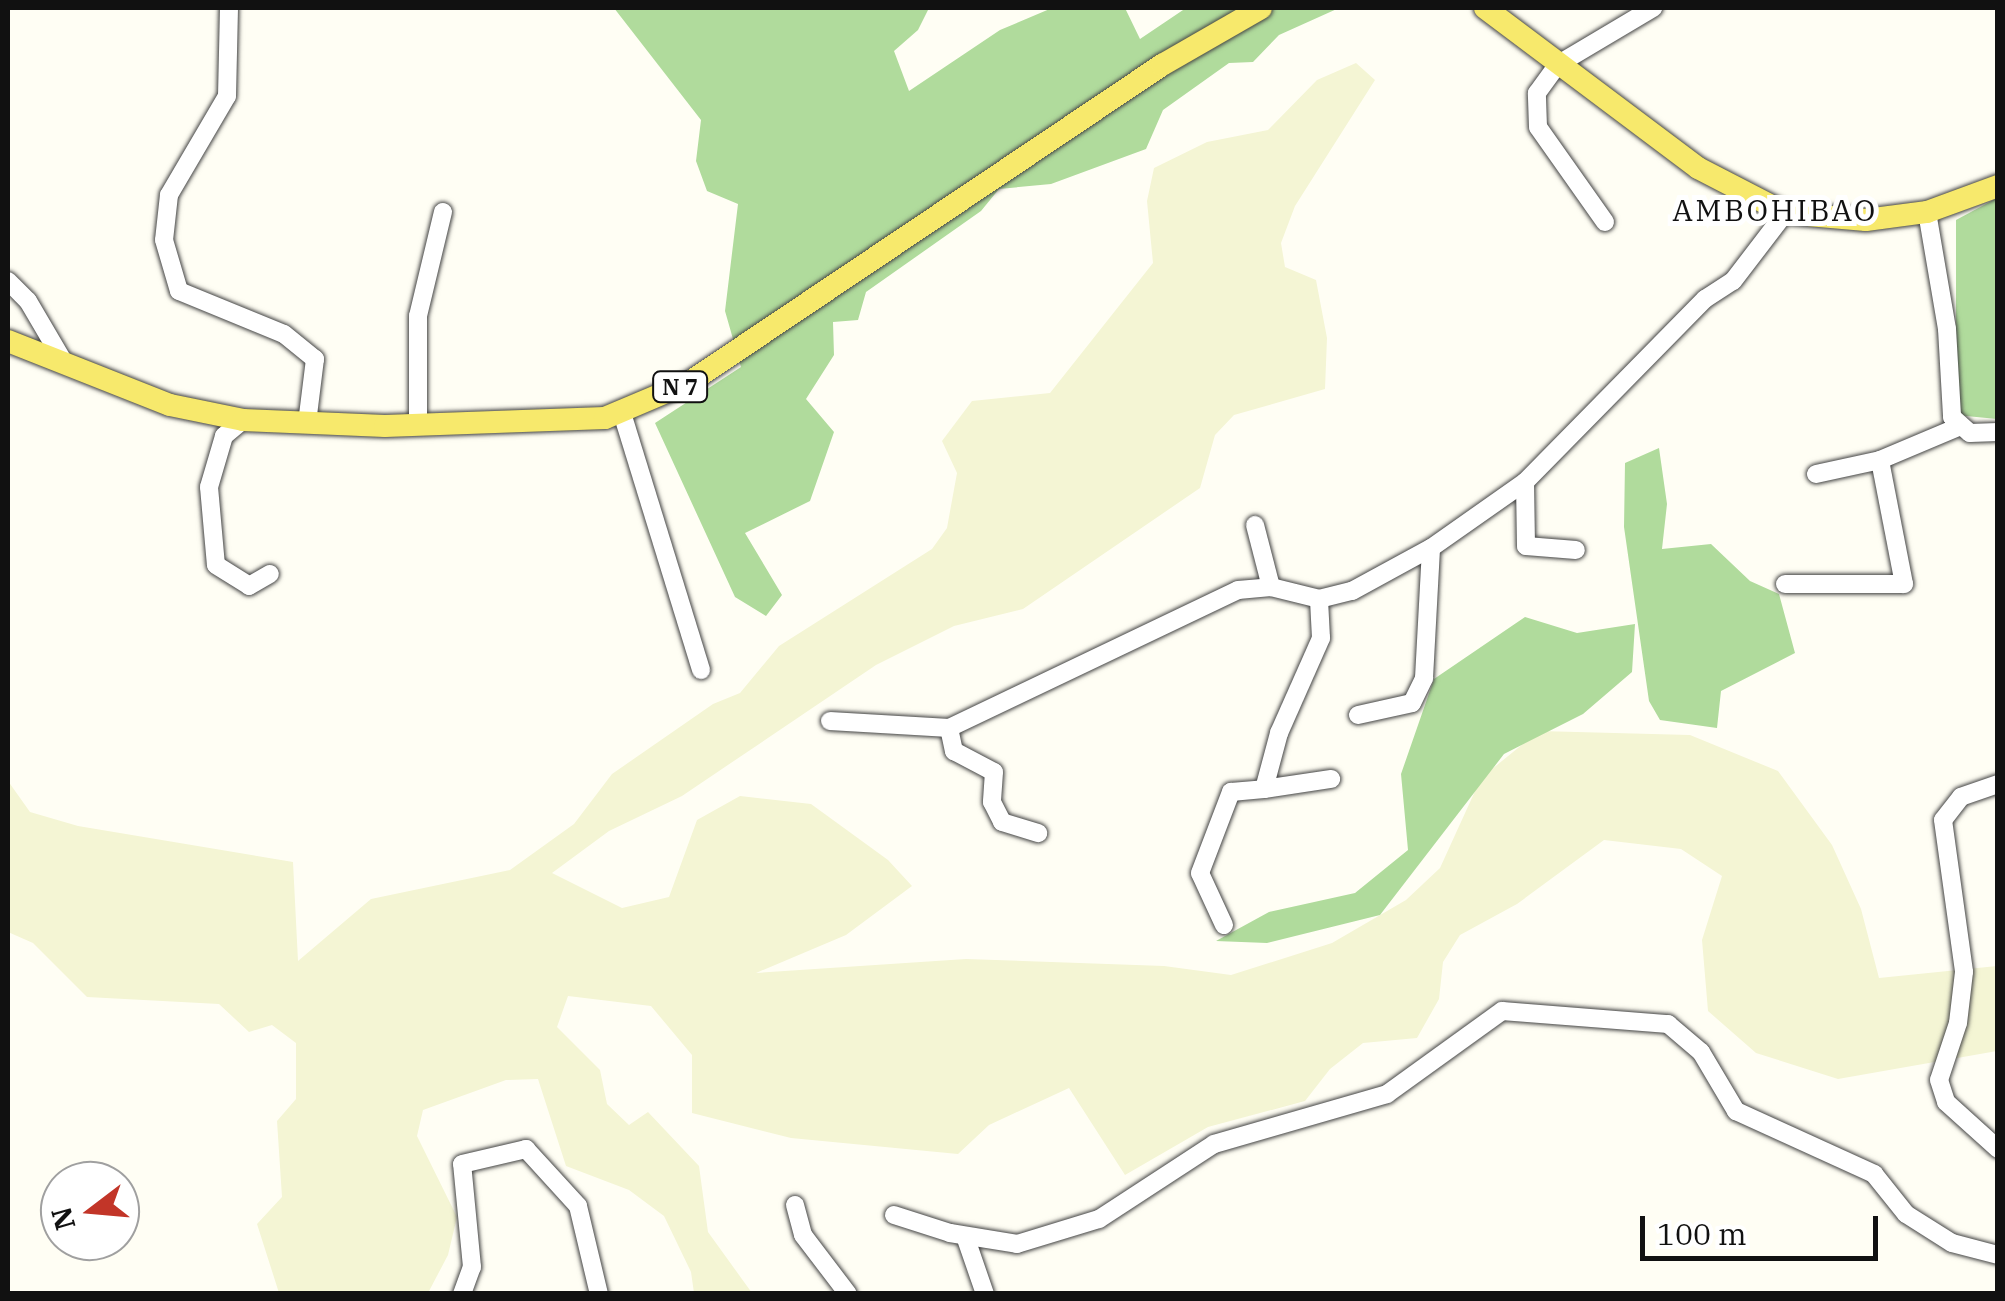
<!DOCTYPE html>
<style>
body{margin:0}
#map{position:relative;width:2005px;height:1301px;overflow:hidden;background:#fffef4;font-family:"IBM Plex Serif",serif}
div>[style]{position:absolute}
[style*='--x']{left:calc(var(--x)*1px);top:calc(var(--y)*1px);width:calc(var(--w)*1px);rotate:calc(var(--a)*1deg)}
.farmland>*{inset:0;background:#f4f5d4}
.forest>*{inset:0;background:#b0db9c}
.roads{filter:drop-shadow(0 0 2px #444) drop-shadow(0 0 2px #444)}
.minor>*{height:18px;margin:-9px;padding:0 9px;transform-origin:9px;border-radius:9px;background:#fff}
.major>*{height:22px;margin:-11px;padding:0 11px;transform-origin:11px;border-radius:11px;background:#f7e96c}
span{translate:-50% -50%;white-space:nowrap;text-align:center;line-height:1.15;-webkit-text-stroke:10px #fff;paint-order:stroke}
.shield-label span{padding:2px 8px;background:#fff;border:2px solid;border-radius:8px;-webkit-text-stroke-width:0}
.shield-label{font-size:22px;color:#111;font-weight:700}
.quarter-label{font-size:30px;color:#111;letter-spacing:2.5px}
.frame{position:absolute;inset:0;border:10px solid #111;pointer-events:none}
.north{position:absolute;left:40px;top:1161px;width:100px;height:100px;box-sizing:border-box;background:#fff;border:2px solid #a0a0a0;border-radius:50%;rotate:254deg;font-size:28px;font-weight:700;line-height:40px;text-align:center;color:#111}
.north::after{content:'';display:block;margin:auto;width:35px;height:45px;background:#c23528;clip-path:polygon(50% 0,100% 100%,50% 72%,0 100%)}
.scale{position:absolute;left:1640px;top:1216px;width:238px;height:45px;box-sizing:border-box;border:5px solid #111;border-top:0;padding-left:12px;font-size:30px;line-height:35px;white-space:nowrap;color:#111;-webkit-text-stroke:8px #fff;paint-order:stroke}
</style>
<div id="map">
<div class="farmland">
<i style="clip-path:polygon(1356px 63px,1375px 80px,1295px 206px,1281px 243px,1285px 267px,1316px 280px,1327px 338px,1325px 389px,1234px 415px,1215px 435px,1200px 488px,1023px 609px,954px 626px,876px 665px,682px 796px,609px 831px,552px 873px,622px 908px,669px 897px,697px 820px,740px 796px,811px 804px,888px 860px,912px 886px,846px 935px,756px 973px,966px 959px,1164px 966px,1231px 975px,1332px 943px,1406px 900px,1440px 868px,1481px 778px,1539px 731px,1690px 735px,1778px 771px,1832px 845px,1861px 909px,1879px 978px,1997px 966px,1997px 1051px,1838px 1079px,1756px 1053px,1708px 1011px,1702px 940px,1722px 876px,1681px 849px,1604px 840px,1517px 904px,1460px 935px,1443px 962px,1439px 999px,1417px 1038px,1363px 1043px,1330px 1069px,1305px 1101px,1208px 1127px,1125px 1175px,1069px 1088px,989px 1125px,958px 1154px,791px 1138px,692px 1113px,692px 1055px,651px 1006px,568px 996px,557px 1027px,600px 1070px,607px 1104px,629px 1125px,648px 1112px,699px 1166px,708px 1232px,752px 1293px,694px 1293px,691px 1272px,664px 1216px,629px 1190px,566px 1166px,538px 1079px,506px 1080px,423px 1110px,417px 1136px,457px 1217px,448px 1255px,428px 1293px,279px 1293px,257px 1224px,282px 1197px,277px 1121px,296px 1099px,296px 1043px,272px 1025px,249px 1032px,219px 1004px,87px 997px,33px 943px,8px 932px,8px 781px,30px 812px,78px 826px,293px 862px,298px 961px,371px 899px,510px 870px,574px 824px,612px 774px,713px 704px,740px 693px,779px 646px,932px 549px,947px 528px,957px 473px,942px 441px,972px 401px,1050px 393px,1153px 263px,1147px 201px,1154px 168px,1207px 142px,1268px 130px,1317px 80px)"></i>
</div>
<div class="forest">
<i style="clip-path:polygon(614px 8px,929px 8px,918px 30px,894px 51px,909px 91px,1000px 30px,1052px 8px,1125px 8px,1140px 39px,1186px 8px,1339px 8px,1279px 35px,1253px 62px,1229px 63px,1163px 110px,1146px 149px,1051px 184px,999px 189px,981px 211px,866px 292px,858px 320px,833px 322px,834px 355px,806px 399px,834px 432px,810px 501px,745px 533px,782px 595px,766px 616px,735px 597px,655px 423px,741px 367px,725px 311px,738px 204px,707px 191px,696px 161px,701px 120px)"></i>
<i style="clip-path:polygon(1997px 198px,1997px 419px,1956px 415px,1956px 220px)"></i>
<i style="clip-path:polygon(1659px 448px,1667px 504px,1662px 549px,1711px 544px,1750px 581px,1779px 594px,1795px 653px,1721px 691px,1717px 728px,1660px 720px,1649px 701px,1624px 527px,1625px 463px)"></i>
<i style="clip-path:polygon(1525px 617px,1577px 633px,1635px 624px,1632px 672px,1583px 714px,1504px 754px,1380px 915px,1267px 943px,1216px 941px,1269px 912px,1355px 893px,1408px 850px,1401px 774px,1434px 679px)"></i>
</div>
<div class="roads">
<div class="minor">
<i style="--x:229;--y:8;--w:88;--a:91.3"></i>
<i style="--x:227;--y:96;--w:115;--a:120.4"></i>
<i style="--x:169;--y:195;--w:45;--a:96.3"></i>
<i style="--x:164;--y:240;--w:53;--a:73.6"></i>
<i style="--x:179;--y:291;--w:113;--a:22.3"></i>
<i style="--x:284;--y:334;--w:40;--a:39"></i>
<i style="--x:315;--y:359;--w:64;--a:97.1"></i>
<i style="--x:1927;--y:212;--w:119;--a:80.3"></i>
<i style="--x:1947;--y:329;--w:88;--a:86.7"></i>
<i style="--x:1952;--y:417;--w:24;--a:42"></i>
<i style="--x:1970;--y:433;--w:28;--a:-2"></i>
<i style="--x:1605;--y:222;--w:116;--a:-125.2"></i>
<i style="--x:1538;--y:127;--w:34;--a:-92"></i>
<i style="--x:1537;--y:93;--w:34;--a:-54"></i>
<i style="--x:1557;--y:65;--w:112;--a:-30.7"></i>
<i style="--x:8;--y:281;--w:28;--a:45"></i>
<i style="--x:28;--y:301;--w:67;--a:59.6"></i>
<i style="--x:622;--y:413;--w:269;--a:72.9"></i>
<i style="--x:243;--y:420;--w:25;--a:140"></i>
<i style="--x:224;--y:436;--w:53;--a:106.4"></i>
<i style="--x:209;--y:487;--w:78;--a:84.9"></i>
<i style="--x:216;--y:565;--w:39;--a:32"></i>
<i style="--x:249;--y:586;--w:24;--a:-30"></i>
<i style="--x:418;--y:426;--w:110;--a:-90"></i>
<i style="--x:418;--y:316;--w:107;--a:-76.5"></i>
<i style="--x:1816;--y:474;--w:66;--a:-12.3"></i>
<i style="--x:1880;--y:460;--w:85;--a:-22.9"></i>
<i style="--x:1525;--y:482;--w:64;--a:89.1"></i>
<i style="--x:1526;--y:546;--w:50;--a:4.6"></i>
<i style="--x:1255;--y:525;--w:64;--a:75.5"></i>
<i style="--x:1785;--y:584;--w:119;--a:0"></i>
<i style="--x:1904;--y:584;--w:126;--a:-101"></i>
<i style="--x:1358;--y:715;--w:55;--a:-12.5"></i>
<i style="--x:1412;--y:703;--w:28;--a:-64"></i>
<i style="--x:1424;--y:678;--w:130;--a:-86.9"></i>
<i style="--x:830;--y:721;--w:119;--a:3.4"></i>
<i style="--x:949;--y:728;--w:320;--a:-25.5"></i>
<i style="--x:1238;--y:590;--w:33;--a:-5"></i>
<i style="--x:1271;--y:587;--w:49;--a:14"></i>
<i style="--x:1319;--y:599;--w:34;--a:-14"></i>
<i style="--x:1352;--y:591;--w:90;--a:-28.6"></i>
<i style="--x:1431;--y:548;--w:115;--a:-35.1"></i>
<i style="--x:1525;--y:482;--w:257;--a:-45.5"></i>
<i style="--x:1705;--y:299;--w:33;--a:-33"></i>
<i style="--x:1733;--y:281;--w:86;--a:-52.6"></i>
<i style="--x:949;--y:728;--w:24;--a:78"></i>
<i style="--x:954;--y:751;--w:45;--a:27.7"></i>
<i style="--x:994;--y:772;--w:30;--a:94"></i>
<i style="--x:992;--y:802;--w:22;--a:63"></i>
<i style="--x:1002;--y:822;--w:38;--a:17"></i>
<i style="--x:1998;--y:784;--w:39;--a:161"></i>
<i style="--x:1961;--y:797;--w:29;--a:128"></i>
<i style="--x:1943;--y:820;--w:153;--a:82.1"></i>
<i style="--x:1964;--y:972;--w:51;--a:96.7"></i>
<i style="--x:1958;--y:1023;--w:60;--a:108.4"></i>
<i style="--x:1939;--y:1080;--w:23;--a:72"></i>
<i style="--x:1946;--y:1102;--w:70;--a:42.1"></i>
<i style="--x:1264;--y:789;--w:68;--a:-8.5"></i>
<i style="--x:1224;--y:925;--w:57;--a:-114.8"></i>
<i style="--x:1200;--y:873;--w:87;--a:-69.1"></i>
<i style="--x:1231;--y:792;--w:33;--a:-5"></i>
<i style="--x:1264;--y:789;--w:58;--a:-75"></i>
<i style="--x:1279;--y:733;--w:104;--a:-66.1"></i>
<i style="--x:1321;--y:638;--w:39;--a:-93"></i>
<i style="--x:795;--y:1205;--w:31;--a:75"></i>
<i style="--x:803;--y:1235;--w:74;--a:52.7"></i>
<i style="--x:894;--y:1215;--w:59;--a:17.8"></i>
<i style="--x:950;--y:1233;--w:68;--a:9.3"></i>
<i style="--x:1017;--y:1244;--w:86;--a:-17"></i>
<i style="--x:1099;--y:1219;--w:137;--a:-33.1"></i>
<i style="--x:1214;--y:1144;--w:180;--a:-16.1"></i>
<i style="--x:1387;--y:1094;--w:142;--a:-35.8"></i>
<i style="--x:1502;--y:1011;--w:167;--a:4.5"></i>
<i style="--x:1668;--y:1024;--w:43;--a:40.3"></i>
<i style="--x:1701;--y:1052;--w:69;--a:59.3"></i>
<i style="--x:1736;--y:1111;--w:152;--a:24.5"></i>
<i style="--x:1874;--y:1174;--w:51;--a:51.3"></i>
<i style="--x:1906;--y:1214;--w:54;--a:32.2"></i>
<i style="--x:1952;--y:1243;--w:48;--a:14.6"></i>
<i style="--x:965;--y:1236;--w:61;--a:71"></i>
<i style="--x:462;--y:1294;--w:29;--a:-70"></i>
<i style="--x:472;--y:1267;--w:103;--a:-95.5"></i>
<i style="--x:462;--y:1164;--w:66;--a:-13.2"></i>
<i style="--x:526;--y:1149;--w:77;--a:47.6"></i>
<i style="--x:578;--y:1206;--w:90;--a:76.6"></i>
</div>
<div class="major">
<i style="--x:1485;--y:8;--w:266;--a:36.9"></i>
<i style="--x:1698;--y:168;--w:98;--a:27.3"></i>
<i style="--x:1785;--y:213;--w:81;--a:4.9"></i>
<i style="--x:1866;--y:220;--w:62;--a:-7.5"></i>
<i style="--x:1927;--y:212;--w:76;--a:-20.1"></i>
<i style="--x:8;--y:341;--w:174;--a:21.6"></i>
<i style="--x:170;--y:405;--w:75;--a:11.6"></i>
<i style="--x:243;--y:420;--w:142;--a:2.4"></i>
<i style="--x:385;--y:426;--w:220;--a:-2.1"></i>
<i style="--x:605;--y:418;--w:92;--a:-23"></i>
<i style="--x:690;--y:382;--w:569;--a:-33.89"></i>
<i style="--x:1162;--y:65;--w:114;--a:-29.9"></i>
</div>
</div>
<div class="shield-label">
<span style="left:680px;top:387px">N 7</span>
</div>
<div class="quarter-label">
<span style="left:1775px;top:210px">AMBOHIBAO</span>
</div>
<div class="frame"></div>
<div class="north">N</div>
<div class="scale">100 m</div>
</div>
